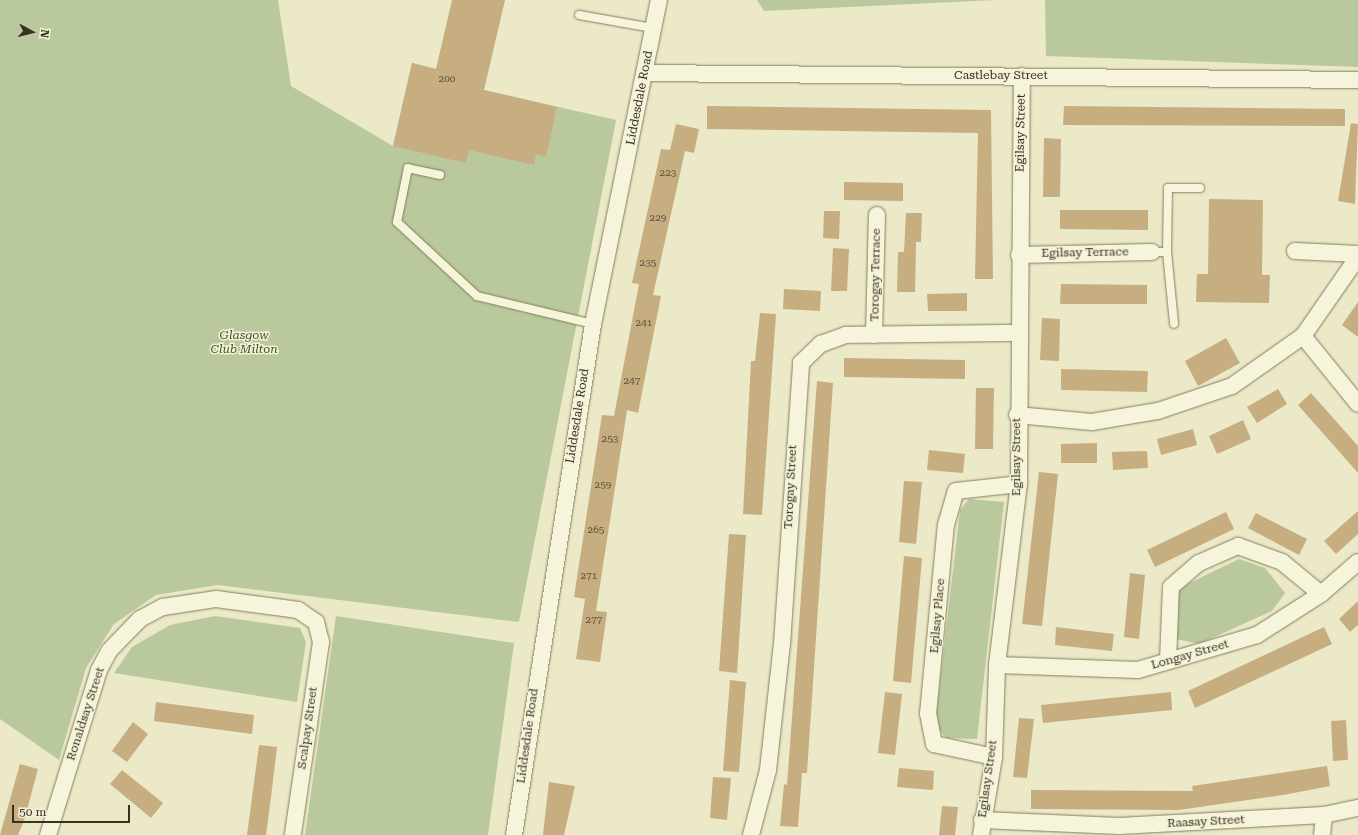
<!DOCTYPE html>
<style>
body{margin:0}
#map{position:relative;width:1358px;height:835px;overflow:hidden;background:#ebe9c8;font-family:"Roboto Serif",serif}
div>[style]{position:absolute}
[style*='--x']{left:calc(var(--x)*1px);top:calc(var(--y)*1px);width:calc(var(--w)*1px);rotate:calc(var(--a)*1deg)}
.green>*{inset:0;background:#b9c99d}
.building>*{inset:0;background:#c6ae81}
.roads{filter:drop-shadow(0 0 1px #867c5e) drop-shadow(0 0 1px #867c5e)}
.service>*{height:8px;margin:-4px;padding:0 4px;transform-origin:4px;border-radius:4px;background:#f6f5db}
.minor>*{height:16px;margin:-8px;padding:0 8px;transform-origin:8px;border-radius:8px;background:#f6f5db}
span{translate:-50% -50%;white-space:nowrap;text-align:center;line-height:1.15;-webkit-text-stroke:3px #f3f1d7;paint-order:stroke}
.number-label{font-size:10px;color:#5b5039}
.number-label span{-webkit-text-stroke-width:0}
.street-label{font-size:12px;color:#373121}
.park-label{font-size:12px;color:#3e5229;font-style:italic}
.north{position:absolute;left:12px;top:12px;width:40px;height:40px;-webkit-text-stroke:3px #f3f1d7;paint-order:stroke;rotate:97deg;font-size:11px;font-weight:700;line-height:16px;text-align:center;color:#373121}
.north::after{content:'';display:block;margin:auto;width:14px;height:18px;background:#373121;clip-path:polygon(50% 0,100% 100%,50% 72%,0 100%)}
.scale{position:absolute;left:12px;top:805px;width:118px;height:18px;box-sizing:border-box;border:2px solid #373121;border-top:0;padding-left:5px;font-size:12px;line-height:14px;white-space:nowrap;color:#373121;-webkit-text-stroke:3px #f3f1d7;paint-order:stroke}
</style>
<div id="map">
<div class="green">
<i style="clip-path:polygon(0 0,278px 0,291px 86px,393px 146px,412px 63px,436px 69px,484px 90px,616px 120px,519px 622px,218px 585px,156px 595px,114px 624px,86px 668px,59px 760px,0 719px)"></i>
<i style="clip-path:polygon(757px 0,996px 0,764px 11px)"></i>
<i style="clip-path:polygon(1045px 0,1358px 0,1358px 67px,1046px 56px)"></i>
<i style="clip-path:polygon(969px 499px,1004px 502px,977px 739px,946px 738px,935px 725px,960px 510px)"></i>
<i style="clip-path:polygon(1239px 559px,1265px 568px,1285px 593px,1272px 611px,1199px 644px,1176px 639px,1177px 589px)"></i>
<i style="clip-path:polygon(215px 616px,300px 628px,306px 642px,297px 702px,114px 673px,132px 647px,170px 625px)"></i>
<i style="clip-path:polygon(336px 616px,514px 643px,488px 835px,305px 835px)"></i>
</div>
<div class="building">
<i style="clip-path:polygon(452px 0,505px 0,484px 90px,557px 107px,546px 157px,536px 154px,534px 165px,469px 150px,466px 163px,393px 146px,412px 63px,436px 69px)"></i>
<i style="clip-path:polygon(707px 106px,991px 110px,993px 279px,975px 279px,978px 133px,707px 129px)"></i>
<i style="clip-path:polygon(1064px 106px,1345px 109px,1345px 126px,1063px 125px)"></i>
<i style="clip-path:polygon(1351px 123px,1358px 124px,1355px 204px,1338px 201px)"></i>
<i style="clip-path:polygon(676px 124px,699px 129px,694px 153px,685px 151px,653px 295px,661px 296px,638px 413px,627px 410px,596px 611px,607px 612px,600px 662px,576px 659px,585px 599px,574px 597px,602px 415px,614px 416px,639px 284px,632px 283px,661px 149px,670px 150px)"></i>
<i style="clip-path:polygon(1044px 138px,1061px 139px,1060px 197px,1043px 197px)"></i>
<i style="clip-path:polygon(844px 182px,903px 183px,903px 201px,844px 200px)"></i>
<i style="clip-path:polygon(1209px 199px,1263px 200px,1262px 275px,1270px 275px,1269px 303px,1196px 302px,1197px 274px,1208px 274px)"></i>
<i style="clip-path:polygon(1060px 210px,1148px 210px,1148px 230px,1060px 229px)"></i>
<i style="clip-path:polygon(824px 211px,840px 211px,839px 239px,823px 238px)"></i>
<i style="clip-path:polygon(906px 213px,922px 213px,921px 242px,916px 242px,915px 292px,897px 292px,898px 252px,904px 252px)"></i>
<i style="clip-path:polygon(833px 248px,849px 249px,847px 291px,831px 291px)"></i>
<i style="clip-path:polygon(1061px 284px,1147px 285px,1147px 304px,1060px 304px)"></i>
<i style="clip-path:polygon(784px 289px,821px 291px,820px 311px,783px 309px)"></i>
<i style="clip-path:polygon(967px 293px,967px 311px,928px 311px,927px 294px)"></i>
<i style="clip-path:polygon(1358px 302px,1358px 337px,1342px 325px)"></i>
<i style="clip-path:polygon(760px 313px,776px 314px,762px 515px,743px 514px,751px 361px,755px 361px)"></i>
<i style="clip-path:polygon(1042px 318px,1060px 319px,1059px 361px,1040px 360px)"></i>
<i style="clip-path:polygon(1226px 338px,1240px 363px,1198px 386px,1185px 361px)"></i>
<i style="clip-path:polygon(844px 358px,965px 360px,965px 379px,844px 377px)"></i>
<i style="clip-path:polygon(1061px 369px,1148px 371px,1147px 392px,1061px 390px)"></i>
<i style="clip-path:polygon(817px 381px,833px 383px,807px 773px,802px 773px,798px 827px,780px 826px,784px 784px,787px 785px)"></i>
<i style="clip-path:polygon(976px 388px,994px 388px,993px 449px,975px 449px)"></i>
<i style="clip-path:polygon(1278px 389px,1287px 404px,1257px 423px,1247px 407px)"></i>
<i style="clip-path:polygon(1311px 393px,1358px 446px,1358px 473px,1298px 405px)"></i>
<i style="clip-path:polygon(1243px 420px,1251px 439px,1217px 454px,1209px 436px)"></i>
<i style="clip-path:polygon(1193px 429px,1197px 445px,1161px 455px,1157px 439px)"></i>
<i style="clip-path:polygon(1097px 443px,1097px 463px,1061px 463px,1061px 444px)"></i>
<i style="clip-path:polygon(929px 450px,965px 454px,963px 473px,927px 470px)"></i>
<i style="clip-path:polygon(1147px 451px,1148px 468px,1113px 470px,1112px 452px)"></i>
<i style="clip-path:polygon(1039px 472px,1058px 474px,1042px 626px,1022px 624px)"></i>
<i style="clip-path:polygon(904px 481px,922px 482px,916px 544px,899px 542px)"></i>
<i style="clip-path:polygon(1358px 511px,1358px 534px,1336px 554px,1324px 541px)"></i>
<i style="clip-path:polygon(1226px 512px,1234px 529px,1155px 567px,1147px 550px)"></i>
<i style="clip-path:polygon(1256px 513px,1307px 539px,1299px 555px,1248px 528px)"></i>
<i style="clip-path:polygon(729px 534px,746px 535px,737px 673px,719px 671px)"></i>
<i style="clip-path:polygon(904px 556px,922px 558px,911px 683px,893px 681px)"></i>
<i style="clip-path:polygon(1130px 573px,1145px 575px,1139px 639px,1124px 637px)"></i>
<i style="clip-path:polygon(1358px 601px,1358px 625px,1350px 632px,1339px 619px)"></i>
<i style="clip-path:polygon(1056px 627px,1114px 634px,1112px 651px,1055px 645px)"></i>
<i style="clip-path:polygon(1324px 627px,1332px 644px,1195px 708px,1188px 691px)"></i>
<i style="clip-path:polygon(730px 680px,746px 682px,739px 772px,723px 771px)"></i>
<i style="clip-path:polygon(885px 692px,902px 694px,895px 755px,878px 753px)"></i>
<i style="clip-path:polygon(1171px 692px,1172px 710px,1043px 723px,1041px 705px)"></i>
<i style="clip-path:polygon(156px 702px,254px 715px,252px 734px,154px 721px)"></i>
<i style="clip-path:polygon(1019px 718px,1034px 719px,1027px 778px,1013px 777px)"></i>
<i style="clip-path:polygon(1346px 720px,1348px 760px,1333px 761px,1331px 721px)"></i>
<i style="clip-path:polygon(133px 722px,148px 734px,127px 762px,112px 751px)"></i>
<i style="clip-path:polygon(259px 745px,277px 747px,271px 797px,266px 835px,247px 835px)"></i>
<i style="clip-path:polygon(20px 764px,38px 769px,24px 821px,18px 835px,0 835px)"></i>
<i style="clip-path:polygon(1327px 766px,1330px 786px,1283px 795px,1179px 810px,1031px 809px,1031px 790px,1193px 791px,1192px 786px)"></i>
<i style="clip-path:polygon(899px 768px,934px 771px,933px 790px,897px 787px)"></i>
<i style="clip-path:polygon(122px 770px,163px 803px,151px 818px,110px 784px)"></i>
<i style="clip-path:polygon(713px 777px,731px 778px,727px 820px,710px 818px)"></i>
<i style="clip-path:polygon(549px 782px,575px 786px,564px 835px,543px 835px)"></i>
<i style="clip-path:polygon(942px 806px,958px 807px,955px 835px,939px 835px)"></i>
</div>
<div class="roads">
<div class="service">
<i style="--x:579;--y:15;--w:75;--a:10"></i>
<i style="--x:440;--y:175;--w:33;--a:-168"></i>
<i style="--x:408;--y:168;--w:55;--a:101.5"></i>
<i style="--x:397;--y:222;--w:109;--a:42.8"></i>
<i style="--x:477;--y:296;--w:119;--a:13.6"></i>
<i style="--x:1152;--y:252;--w:15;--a:0"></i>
<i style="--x:1167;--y:252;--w:64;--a:-89.1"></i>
<i style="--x:1168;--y:188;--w:32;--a:0"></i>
<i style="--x:1167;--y:252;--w:72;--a:84.4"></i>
</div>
<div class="minor">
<i style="--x:645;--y:73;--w:713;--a:0.56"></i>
<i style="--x:1295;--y:251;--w:63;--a:2.7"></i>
<i style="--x:1019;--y:255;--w:133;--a:-1.3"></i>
<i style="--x:874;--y:335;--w:120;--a:-88.6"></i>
<i style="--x:1303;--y:336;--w:87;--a:51"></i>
<i style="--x:1017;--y:415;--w:75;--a:5.3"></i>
<i style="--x:1092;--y:422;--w:67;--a:-9.5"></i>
<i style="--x:1158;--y:411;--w:78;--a:-18.7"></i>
<i style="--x:1232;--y:386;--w:87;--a:-35.2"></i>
<i style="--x:1303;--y:336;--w:96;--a:-55.2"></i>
<i style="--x:1168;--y:661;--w:74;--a:-87.7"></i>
<i style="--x:1171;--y:587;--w:37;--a:-41"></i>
<i style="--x:1199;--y:563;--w:43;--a:-23.6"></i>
<i style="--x:1238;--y:546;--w:47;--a:20"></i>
<i style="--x:1282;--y:562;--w:50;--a:39.4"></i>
<i style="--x:997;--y:665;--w:141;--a:2"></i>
<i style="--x:1138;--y:670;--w:124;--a:-16.4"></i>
<i style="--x:1257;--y:635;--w:76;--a:-32.6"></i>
<i style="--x:1321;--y:594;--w:49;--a:-40.9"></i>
<i style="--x:994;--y:757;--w:61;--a:-167.8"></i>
<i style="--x:934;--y:744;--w:31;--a:-101"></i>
<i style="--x:928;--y:714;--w:190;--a:-84.6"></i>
<i style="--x:946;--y:525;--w:35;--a:-74"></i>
<i style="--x:956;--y:491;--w:63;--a:-6.3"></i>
<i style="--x:982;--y:820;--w:137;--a:2.5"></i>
<i style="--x:1119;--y:826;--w:205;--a:-3.1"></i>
<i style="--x:1324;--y:815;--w:35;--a:-12"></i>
<i style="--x:48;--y:835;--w:173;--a:-72.8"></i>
<i style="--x:99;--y:670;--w:21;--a:-62"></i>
<i style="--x:109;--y:651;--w:45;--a:-45.9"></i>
<i style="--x:140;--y:619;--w:26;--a:-28"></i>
<i style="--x:163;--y:607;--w:54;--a:-8.6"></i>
<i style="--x:216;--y:599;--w:83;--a:7.6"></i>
<i style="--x:298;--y:610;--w:22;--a:34"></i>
<i style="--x:316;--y:622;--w:21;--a:76"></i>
<i style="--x:321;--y:642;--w:195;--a:98.3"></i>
<i style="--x:514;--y:835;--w:517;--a:-81.21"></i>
<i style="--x:593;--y:324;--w:331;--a:-78.5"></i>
<i style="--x:751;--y:835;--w:67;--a:-75.3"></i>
<i style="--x:768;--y:770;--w:127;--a:-83.7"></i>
<i style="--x:782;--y:644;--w:282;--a:-86.1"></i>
<i style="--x:801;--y:363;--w:28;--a:-44"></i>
<i style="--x:821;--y:344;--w:27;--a:-20"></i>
<i style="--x:846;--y:335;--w:172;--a:-0.7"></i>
<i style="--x:981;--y:835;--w:79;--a:-80.5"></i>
<i style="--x:994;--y:757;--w:92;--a:-88.1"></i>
<i style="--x:997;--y:665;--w:182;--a:-83.1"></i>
<i style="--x:1019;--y:484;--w:408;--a:-89.6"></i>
<i style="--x:1322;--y:835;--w:20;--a:-84"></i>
</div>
</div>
<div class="number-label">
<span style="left:447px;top:79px">200</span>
<span style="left:668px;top:173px">223</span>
<span style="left:658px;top:218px">229</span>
<span style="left:648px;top:263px">235</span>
<span style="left:644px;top:323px">241</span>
<span style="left:632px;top:381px">247</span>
<span style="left:610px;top:439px">253</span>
<span style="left:603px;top:485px">259</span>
<span style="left:596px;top:530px">265</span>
<span style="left:589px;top:576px">271</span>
<span style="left:594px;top:620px">277</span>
</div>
<div class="street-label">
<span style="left:1001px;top:76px">Castlebay Street</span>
<span style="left:640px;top:98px;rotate:-79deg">Liddesdale Road</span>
<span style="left:1021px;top:133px;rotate:-89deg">Egilsay Street</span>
<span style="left:1085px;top:253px;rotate:-1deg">Egilsay Terrace</span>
<span style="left:876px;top:275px;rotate:-89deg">Torogay Terrace</span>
<span style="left:578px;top:416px;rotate:-81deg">Liddesdale Road</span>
<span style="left:1017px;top:457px;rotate:-90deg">Egilsay Street</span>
<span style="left:791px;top:487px;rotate:-87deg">Torogay Street</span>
<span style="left:938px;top:616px;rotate:-85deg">Egilsay Place</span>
<span style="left:1190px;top:655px;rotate:-16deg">Longay Street</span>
<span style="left:86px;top:714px;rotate:-72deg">Ronaldsay Street</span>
<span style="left:308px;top:728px;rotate:-82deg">Scalpay Street</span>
<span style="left:528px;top:736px;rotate:-82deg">Liddesdale Road</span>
<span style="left:988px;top:779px;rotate:-82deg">Egilsay Street</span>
<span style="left:1206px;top:822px;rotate:-3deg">Raasay Street</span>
</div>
<div class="park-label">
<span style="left:244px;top:343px">Glasgow<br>Club Milton</span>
</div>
<div class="north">N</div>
<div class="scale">50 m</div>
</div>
